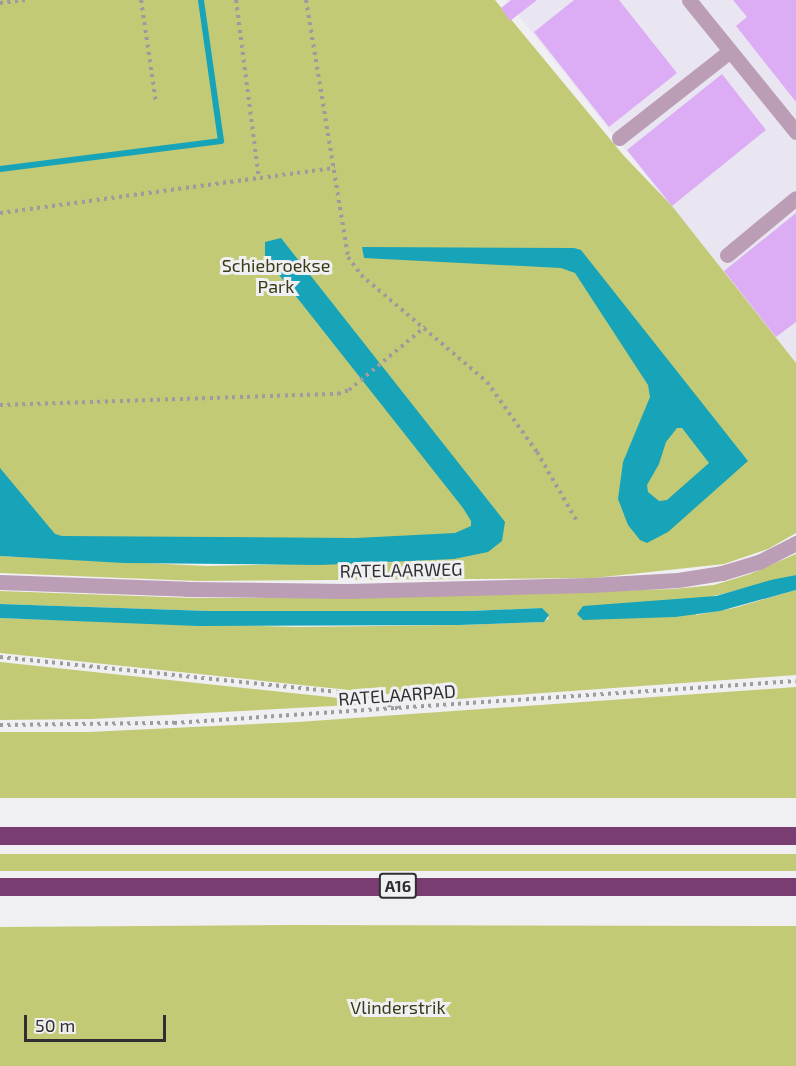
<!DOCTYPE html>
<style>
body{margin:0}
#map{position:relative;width:796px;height:1066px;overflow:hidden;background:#f0eff2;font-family:"Exo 2",sans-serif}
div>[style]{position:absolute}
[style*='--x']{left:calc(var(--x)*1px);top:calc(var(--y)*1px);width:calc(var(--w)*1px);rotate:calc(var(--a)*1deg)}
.built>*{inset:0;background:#eae6f1}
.green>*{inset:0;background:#c3ca76}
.water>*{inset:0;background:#17a3b8}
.stream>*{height:6px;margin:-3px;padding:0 3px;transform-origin:3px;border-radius:3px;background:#17a3b8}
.building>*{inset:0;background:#dcadf5}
.path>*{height:4px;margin-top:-2px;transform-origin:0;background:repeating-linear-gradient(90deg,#9c9b9e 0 3px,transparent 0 7.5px)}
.minor>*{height:15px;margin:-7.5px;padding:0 7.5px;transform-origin:7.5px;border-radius:7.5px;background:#bb9db5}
.highway>*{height:18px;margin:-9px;padding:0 9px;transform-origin:9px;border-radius:9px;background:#7a3d72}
span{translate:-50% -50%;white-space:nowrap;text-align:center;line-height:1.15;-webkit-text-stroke:6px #f0eff2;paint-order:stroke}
.shield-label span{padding:2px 4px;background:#f0eff2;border:2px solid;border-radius:4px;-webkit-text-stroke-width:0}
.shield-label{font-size:16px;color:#2f2e30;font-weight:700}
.park-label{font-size:18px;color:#393b16}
.street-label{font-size:18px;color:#2f2e30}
.scale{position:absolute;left:24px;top:1015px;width:142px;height:27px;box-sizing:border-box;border:3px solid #2f2e30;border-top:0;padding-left:8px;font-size:18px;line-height:21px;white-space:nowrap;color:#2f2e30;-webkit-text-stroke:4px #f0eff2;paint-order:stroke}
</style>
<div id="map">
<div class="built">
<i style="clip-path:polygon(506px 0,796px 0,796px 363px,699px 242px)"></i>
</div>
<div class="green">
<i style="clip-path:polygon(0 0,495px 0,624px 156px,672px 206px,796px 363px,796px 533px,768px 549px,724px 564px,594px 578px,198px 581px,0 573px,0 556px,207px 566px,402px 562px,0 542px)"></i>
<i style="clip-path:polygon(796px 554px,796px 575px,706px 598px,696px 615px,734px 608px,796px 590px,796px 675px,444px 700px,0 653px,0 618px,296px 627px,459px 625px,543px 622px,549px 618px,542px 608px,469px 611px,209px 611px,0 604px,0 591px,193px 598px,357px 598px,674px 589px,714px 585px,750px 574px)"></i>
<i style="clip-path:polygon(0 662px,358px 700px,370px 704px,92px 719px,0 720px)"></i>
<i style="clip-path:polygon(796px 687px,796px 798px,0 798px,0 732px,89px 732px,298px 722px)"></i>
<i style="clip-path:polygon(0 854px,796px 854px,796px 871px,0 871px)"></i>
<i style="clip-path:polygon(291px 925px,796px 926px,796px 1066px,0 1066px,0 927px)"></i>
</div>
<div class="water">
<i style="clip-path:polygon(281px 238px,498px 513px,505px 522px,502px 541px,488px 552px,454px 559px,320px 565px,124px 563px,0 556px,0 468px,55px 534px,62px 536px,356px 538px,455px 533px,471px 526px,471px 521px,463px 508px,265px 257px,265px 242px)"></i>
<i style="clip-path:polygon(evenodd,362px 247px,574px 248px,581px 250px,748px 461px,668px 532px,647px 543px,640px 540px,628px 525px,618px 499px,623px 462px,650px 397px,648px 385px,575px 273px,561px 268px,364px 258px,362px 247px,677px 428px,682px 428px,709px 463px,667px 500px,659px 501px,648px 492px,647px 485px,659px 464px,666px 442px,677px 428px)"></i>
<i style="clip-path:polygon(796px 575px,796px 590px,720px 611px,675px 617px,583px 620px,577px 614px,583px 606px,716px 596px,771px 580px)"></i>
<i style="clip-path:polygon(0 604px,209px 611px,469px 611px,542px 608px,549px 615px,544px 622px,459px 625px,198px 626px,0 618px)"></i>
</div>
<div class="stream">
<i style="--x:0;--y:169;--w:223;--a:-7.2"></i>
<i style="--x:221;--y:141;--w:142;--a:-98.1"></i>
</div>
<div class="building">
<i style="clip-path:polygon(511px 0,537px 0,510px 21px,501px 8px)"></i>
<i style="clip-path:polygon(574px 0,619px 0,677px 73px,609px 127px,534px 32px)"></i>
<i style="clip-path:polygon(733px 0,796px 0,796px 102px,736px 26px,747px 17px)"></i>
<i style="clip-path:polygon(722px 74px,766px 130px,672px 206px,627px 150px)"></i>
<i style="clip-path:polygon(796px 213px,796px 322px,776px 337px,724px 271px)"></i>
</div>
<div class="path">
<i style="--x:141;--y:0;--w:104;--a:81.7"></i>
<i style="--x:236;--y:0;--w:180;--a:82.7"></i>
<i style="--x:306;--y:0;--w:260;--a:80.7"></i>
<i style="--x:348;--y:257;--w:22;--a:54"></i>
<i style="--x:361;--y:275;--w:165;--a:40.3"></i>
<i style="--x:487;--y:382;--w:86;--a:54.5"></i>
<i style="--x:537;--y:452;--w:82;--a:60"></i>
<i style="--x:0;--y:3;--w:25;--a:-7"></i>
<i style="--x:0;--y:213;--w:338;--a:-7.7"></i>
<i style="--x:0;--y:405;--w:338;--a:-1.9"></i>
<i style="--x:338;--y:394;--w:12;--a:-20"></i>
<i style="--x:349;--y:390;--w:99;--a:-39.7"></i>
<i style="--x:0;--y:657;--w:362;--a:5.9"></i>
<i style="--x:360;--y:694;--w:42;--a:21"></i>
<i style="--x:0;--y:725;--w:174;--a:-0.7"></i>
<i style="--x:174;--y:723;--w:623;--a:-3.86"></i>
</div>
<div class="minor">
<i style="--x:689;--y:0;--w:170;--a:51"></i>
<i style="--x:619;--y:138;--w:141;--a:-38.1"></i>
<i style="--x:727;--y:255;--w:89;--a:-39.6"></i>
<i style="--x:0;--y:582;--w:187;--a:2.1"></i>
<i style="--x:187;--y:589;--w:160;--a:0.7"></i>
<i style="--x:347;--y:591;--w:244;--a:-1.4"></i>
<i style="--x:591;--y:585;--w:87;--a:-3.3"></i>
<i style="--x:678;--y:580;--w:45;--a:-9"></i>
<i style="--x:722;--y:573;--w:39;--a:-17"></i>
<i style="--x:759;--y:562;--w:42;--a:-27.2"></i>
</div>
<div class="highway">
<i style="--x:0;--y:836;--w:796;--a:0"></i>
<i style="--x:0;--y:887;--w:796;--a:0"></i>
</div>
<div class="shield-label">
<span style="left:398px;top:886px">A16</span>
</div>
<div class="park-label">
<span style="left:276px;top:276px">Schiebroekse<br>Park</span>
<span style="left:398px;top:1007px">Vlinderstrik</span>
</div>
<div class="street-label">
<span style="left:401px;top:570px;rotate:-1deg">RATELAARWEG</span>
<span style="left:397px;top:695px;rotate:-4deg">RATELAARPAD</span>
</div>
<div class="scale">50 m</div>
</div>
